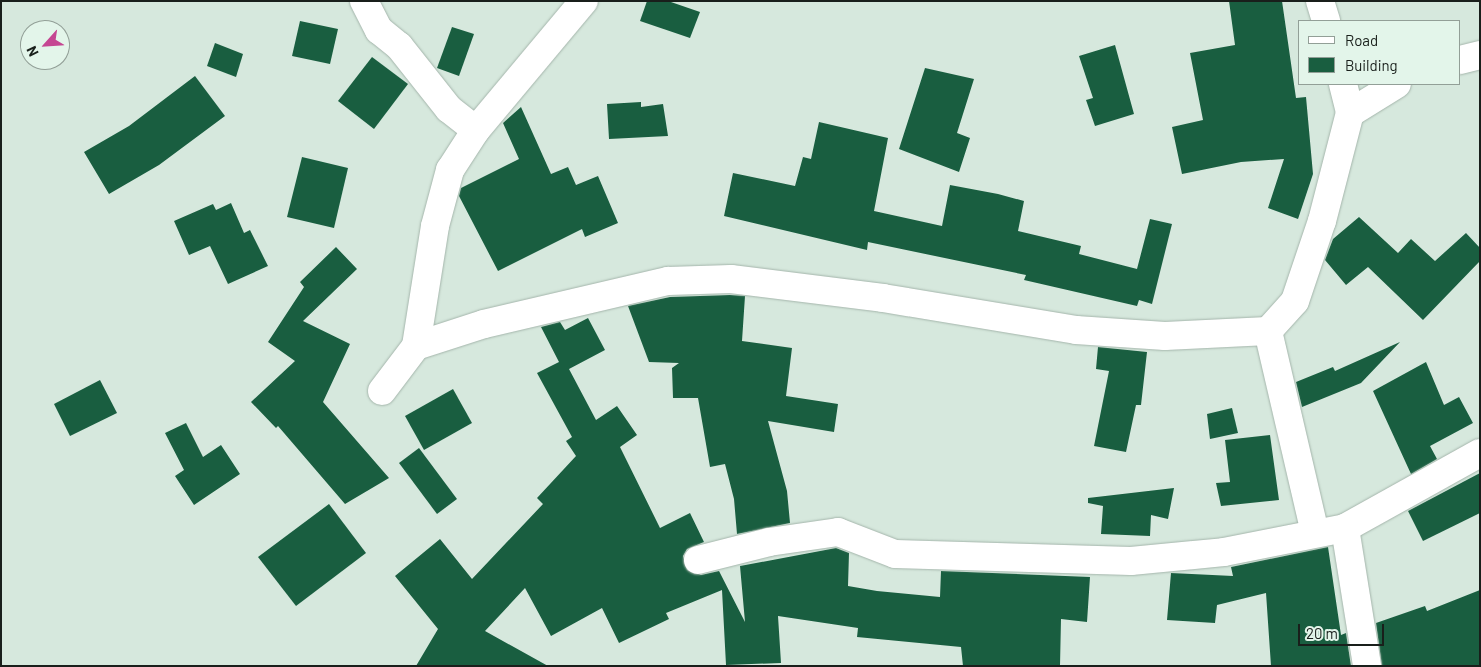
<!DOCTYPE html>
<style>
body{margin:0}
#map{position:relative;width:1481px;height:667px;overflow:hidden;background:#d6e8dd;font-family:Barlow,sans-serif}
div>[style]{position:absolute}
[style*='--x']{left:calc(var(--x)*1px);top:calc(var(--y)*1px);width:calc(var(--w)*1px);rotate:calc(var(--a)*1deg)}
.building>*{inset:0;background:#195e40}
.roads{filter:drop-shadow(0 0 1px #a4b5ab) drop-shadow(0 0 1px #a4b5ab)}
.minor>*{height:28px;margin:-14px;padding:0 14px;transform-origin:14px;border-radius:14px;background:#fff}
span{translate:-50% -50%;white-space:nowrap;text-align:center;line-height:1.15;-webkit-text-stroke:5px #e3f5ea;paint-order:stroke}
.frame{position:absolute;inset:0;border:2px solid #191f1b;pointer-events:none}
.legend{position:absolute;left:1298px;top:20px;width:162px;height:65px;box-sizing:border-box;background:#e3f5ea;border:1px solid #929f97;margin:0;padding:6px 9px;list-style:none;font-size:15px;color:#191f1b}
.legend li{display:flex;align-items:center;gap:10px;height:25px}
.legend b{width:25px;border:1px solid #929f97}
.north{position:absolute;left:20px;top:20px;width:50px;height:50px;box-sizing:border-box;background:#e3f5ea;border:1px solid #929f97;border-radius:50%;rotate:244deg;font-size:14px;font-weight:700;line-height:20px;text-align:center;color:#191f1b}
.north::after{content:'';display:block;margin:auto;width:18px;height:22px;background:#c54692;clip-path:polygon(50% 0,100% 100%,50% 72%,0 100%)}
.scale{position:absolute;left:1298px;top:624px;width:86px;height:22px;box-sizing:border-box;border:2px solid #191f1b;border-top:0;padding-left:6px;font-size:15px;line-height:18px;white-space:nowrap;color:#191f1b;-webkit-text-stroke:4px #e3f5ea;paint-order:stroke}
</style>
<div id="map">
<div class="building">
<i style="clip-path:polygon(647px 1px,668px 1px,700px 12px,690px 38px,640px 21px)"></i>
<i style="clip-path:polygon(1229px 1px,1282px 1px,1296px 98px,1306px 97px,1313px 174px,1298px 219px,1268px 208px,1284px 159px,1241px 162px,1182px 174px,1172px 127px,1203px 120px,1190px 53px,1235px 45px)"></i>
<i style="clip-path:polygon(300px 21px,338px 29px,330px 64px,292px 56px)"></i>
<i style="clip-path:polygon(452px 27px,474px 34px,459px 76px,437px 68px)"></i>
<i style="clip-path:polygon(215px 43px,243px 54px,236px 77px,207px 66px)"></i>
<i style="clip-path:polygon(1115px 45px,1134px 114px,1095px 126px,1086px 100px,1093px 98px,1079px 56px)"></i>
<i style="clip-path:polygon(372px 57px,408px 84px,374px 129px,338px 101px)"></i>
<i style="clip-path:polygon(925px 68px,974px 79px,957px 133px,970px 138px,959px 172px,899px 149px)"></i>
<i style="clip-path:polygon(195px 76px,225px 116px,159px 165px,109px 194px,84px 152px,129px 126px)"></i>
<i style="clip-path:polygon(641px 102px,641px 107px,663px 104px,668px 136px,609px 139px,607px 104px)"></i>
<i style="clip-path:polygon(521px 107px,551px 174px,568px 167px,576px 185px,598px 176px,618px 223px,585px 237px,582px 229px,498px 271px,459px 196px,461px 188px,519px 159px,503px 123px)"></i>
<i style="clip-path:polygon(819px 122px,888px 138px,874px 211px,942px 226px,950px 185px,998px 194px,1024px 201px,1018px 231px,1081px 246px,1079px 254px,1137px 269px,1150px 219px,1172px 224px,1152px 304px,1139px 300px,1137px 306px,1024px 280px,1026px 275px,868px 242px,867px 250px,724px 216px,733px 173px,795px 186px,803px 157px,811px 159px)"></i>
<i style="clip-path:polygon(302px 157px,348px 168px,334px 228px,287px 217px)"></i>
<i style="clip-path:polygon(231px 203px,244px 233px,250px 230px,268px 266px,228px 284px,210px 246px,189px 255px,174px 221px,213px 204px,216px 210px)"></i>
<i style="clip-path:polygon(1359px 217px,1398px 253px,1411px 239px,1435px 261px,1466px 233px,1480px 248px,1480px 261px,1423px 320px,1368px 267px,1346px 285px,1325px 260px,1333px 239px)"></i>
<i style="clip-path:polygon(336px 247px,357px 269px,303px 321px,350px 344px,323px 402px,389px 478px,345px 504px,278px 426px,276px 428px,251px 402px,295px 361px,268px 342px,304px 287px,300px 282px)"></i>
<i style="clip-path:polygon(730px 295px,745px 296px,742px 341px,792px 348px,786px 396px,838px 404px,834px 432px,768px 421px,787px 491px,790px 523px,737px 534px,734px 499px,725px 464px,710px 467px,698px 398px,673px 398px,672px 368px,679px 363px,649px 362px,628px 306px,670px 297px)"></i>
<i style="clip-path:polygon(588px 318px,605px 350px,569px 369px,596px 420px,617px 406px,637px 435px,620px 447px,660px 528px,690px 513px,704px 542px,687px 549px,683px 556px,687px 570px,701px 575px,719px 571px,745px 622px,740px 566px,836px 548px,849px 553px,848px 586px,877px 591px,940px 597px,941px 571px,1090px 577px,1087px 622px,1061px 619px,1060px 666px,963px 666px,961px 647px,857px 637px,858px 628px,778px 616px,781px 663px,726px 665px,722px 590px,666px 613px,669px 619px,619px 643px,602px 608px,551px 636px,525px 588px,485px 631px,548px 666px,416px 666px,438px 629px,395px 576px,440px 539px,472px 579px,543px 504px,537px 498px,576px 456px,566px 441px,572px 437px,537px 373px,559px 362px,541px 327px,560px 322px,565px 330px)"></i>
<i style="clip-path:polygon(1400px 342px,1361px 383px,1302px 407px,1296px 382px,1333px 367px,1335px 371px)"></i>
<i style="clip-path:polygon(1098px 347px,1147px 352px,1141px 405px,1136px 405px,1126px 452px,1094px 446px,1109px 371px,1096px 369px)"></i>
<i style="clip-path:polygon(1426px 362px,1444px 405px,1459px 397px,1473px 423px,1430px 446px,1437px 459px,1411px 474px,1373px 391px)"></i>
<i style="clip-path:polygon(100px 380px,117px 413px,70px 436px,54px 404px)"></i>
<i style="clip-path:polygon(453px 389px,472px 423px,424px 450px,405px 416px)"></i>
<i style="clip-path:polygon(1232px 408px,1238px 433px,1210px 439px,1207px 414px)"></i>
<i style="clip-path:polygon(186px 423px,203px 457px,221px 445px,240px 474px,194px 505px,175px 476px,184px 470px,165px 433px)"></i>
<i style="clip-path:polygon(1270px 435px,1279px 500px,1221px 506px,1216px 483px,1230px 482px,1225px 440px)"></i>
<i style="clip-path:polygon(419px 448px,457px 499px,437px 514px,399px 463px)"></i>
<i style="clip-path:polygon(1480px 473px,1480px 513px,1423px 541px,1408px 511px)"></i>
<i style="clip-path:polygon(1174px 488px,1168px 519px,1151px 515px,1150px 536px,1101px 534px,1103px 506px,1088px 503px,1088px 498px)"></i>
<i style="clip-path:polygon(329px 504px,366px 553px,296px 606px,258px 557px)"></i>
<i style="clip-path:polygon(1328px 547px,1341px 635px,1346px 633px,1351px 666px,1271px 666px,1266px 593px,1217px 605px,1215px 623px,1167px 620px,1171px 573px,1233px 576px,1231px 567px)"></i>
<i style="clip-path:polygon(1480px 590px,1480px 666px,1382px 666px,1376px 623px,1425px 606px,1427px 611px)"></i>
</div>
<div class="roads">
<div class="minor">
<i style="--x:364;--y:1;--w:33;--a:63"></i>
<i style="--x:379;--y:30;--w:26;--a:39"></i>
<i style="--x:399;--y:46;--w:80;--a:51.6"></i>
<i style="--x:449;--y:109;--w:34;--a:38"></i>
<i style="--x:1320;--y:1;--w:21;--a:73"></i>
<i style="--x:1460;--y:60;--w:21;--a:-14"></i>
<i style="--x:1343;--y:84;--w:30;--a:76"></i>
<i style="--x:1268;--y:331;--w:207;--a:76.9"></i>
<i style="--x:416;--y:346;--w:71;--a:-17.9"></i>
<i style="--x:484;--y:324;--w:189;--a:-13.2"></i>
<i style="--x:668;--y:281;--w:63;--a:-1.8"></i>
<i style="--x:731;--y:279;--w:153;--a:7.1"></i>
<i style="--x:883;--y:298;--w:196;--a:9.4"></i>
<i style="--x:1076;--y:330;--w:89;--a:3.9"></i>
<i style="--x:1165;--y:336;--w:103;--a:-2.8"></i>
<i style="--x:1268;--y:331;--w:40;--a:-48"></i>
<i style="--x:1295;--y:301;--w:84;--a:-71.4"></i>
<i style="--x:1322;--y:221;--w:112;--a:-75.5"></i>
<i style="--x:1350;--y:113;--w:55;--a:-31.7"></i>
<i style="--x:382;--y:391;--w:56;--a:-52.9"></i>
<i style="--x:416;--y:346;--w:121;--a:-81"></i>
<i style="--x:435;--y:226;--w:58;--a:-75"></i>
<i style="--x:450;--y:170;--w:48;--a:-57"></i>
<i style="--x:476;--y:130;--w:168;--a:-50.1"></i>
<i style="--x:1345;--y:528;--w:140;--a:80.9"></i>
<i style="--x:698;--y:560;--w:73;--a:-14.2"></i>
<i style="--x:769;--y:542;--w:70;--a:-8.2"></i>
<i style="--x:838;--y:532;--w:61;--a:21.1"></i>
<i style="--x:895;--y:554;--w:236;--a:1.7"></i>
<i style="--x:1131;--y:561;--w:93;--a:-5.5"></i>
<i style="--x:1224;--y:552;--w:123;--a:-11.2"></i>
<i style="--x:1345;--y:528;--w:154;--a:-29.1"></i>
</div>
</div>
<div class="frame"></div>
<ul class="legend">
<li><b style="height:6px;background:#fff"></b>Road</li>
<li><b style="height:14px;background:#195e40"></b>Building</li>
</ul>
<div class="north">N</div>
<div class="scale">20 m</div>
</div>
